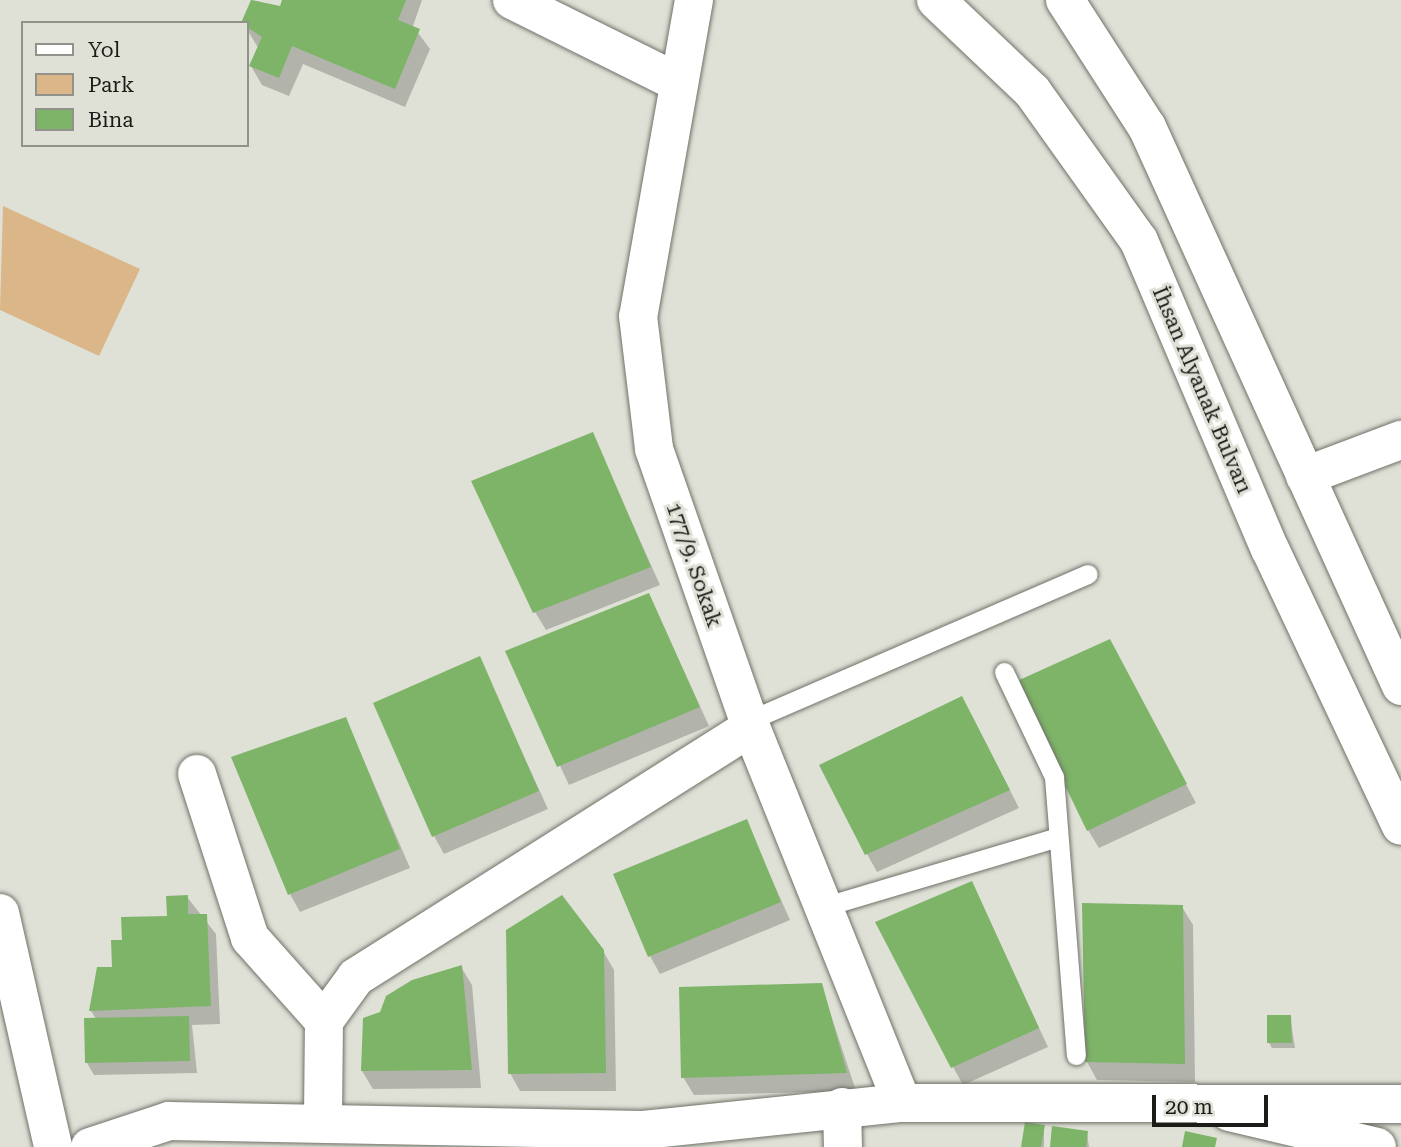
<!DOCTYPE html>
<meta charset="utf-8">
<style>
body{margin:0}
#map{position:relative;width:1401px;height:1147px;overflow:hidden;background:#dfe1d7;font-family:"Roboto Serif",serif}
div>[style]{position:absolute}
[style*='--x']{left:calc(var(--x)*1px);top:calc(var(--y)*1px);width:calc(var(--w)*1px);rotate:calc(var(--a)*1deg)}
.green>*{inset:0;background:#dbb689}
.shadow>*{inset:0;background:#0003}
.building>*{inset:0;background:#7db468}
.roads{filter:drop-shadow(0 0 2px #707268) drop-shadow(0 0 2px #707268)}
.service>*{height:19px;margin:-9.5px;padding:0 9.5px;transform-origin:9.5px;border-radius:9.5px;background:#fff}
.minor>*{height:38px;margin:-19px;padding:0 19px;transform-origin:19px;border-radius:19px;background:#fff}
.tertiary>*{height:38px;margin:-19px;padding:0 19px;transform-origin:19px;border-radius:19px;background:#fff}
.primary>*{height:38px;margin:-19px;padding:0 19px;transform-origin:19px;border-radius:19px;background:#fff}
span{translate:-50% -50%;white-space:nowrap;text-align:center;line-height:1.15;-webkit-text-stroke:6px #dfe1d7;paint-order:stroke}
.street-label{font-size:21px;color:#1b1c18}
.legend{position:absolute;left:21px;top:21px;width:228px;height:126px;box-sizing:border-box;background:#dfe1d7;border:2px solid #91928b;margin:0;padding:9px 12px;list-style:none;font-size:21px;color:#1b1c18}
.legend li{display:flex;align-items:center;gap:14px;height:35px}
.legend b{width:35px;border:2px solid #91928b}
.scale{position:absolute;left:1152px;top:1095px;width:116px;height:32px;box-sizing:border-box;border:4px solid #1b1c18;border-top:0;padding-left:9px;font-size:21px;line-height:24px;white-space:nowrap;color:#1b1c18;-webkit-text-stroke:5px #dfe1d7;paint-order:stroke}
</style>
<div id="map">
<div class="green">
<i style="clip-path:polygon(3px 206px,140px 269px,99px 356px,0 310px)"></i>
</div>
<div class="shadow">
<i style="clip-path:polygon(252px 0,281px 9px,284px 0,422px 0,413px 26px,430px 49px,405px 107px,303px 64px,289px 96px,262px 85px,251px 66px,259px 49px,243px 23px)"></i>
<i style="clip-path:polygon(592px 434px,660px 585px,546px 630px,535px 612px)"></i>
<i style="clip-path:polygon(649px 595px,709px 726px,569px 785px,507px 652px)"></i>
<i style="clip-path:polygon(479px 659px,548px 809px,444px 854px,434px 836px)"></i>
<i style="clip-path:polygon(1119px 659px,1196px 803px,1099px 848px,1088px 830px)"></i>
<i style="clip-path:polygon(972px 716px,1019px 808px,877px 872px,867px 854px)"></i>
<i style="clip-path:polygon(346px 719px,410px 868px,300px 912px,290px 894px)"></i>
<i style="clip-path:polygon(746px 821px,790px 920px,660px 974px,650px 956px)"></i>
<i style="clip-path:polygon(972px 883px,1048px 1047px,963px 1085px,953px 1067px)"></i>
<i style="clip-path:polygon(187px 897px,216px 934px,220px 1024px,192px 1025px,197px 1073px,94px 1075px,87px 1063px,96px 1019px,91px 1011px,124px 941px,169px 917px)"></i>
<i style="clip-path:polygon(1182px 907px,1193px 925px,1195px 1082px,1097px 1080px,1087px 1062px)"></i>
<i style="clip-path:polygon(603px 951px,614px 970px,616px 1091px,520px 1091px,510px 1073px)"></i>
<i style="clip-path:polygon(461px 967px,472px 985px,481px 1088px,373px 1089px,362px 1071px,382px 1014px)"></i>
<i style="clip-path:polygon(821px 985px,856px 1091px,694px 1095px,683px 1077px)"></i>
<i style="clip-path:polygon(1290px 1017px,1295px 1048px,1272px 1048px,1269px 1043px)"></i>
<i style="clip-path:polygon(1044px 1127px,1044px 1147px,1022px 1147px)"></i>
<i style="clip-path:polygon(1087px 1133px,1089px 1147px,1051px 1147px)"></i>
</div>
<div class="building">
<i style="clip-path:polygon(251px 0,280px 6px,282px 0,406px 0,398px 20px,420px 29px,395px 89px,292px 46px,279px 78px,249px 66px,262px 37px,241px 23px)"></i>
<i style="clip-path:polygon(593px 432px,651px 567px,533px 613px,471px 481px)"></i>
<i style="clip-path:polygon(649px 593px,700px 707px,557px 767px,505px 651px)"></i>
<i style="clip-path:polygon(1110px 639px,1187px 784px,1087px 831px,1015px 682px)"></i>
<i style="clip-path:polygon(480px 656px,539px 791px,432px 837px,373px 703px)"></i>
<i style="clip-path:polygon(962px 696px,1010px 790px,865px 855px,819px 765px)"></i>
<i style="clip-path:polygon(346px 717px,400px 849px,288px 895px,231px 757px)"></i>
<i style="clip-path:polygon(747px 819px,781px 902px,648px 957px,613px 874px)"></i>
<i style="clip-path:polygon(972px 881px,1039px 1028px,951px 1068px,875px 922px)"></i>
<i style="clip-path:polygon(188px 895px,188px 914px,207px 914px,211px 1006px,89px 1011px,97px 967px,112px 967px,111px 940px,122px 940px,121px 917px,167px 916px,166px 896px)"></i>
<i style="clip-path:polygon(562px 895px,604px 950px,606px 1073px,508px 1074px,506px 930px)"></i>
<i style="clip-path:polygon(1082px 903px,1183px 905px,1185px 1064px,1085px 1062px)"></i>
<i style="clip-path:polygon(462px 965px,472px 1070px,361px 1071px,363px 1018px,380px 1012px,386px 996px,412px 980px)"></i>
<i style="clip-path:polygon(822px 983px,847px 1073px,681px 1078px,679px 987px)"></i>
<i style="clip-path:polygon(1267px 1015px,1291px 1015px,1292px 1043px,1267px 1043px)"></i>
<i style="clip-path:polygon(189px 1016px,190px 1061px,85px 1063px,84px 1018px)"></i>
<i style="clip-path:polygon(1025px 1122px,1045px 1125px,1041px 1147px,1021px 1147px)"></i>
<i style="clip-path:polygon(1052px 1126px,1088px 1131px,1086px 1147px,1050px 1147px)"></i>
<i style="clip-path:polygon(1185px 1131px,1217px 1138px,1215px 1147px,1182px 1147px)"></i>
</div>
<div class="roads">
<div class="service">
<i style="--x:1004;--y:672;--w:116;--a:64.5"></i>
<i style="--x:1054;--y:777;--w:279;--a:85.5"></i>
<i style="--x:748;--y:721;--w:370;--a:-23.4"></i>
<i style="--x:823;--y:907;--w:245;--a:-16.6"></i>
</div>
<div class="minor">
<i style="--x:512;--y:0;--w:186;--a:26.4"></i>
<i style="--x:694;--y:0;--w:321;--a:100"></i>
<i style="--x:638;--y:316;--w:134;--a:83.1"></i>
<i style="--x:654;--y:449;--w:294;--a:70.8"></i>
<i style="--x:751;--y:727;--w:405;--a:68.1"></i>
<i style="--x:1305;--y:476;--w:103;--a:-20.6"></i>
<i style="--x:197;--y:774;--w:172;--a:72.1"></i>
<i style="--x:250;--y:938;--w:111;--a:48.3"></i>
<i style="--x:324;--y:1021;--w:102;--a:90.6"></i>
<i style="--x:0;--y:913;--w:240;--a:77.2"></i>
<i style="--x:324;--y:1021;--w:54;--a:-54"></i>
<i style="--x:356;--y:977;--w:467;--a:-32.3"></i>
<i style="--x:842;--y:1107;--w:40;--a:88.6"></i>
<i style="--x:1229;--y:1112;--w:152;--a:13.3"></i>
</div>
<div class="tertiary">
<i style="--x:90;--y:1147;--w:83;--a:-18.2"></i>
<i style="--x:169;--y:1121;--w:474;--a:1.1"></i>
<i style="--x:643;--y:1130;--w:260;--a:-6"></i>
<i style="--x:902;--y:1103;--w:499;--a:0.1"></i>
</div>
<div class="primary">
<i style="--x:936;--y:0;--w:132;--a:43.5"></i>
<i style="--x:1032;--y:91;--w:184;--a:54.5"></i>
<i style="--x:1139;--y:241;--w:335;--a:67"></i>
<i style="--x:1270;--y:549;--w:306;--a:64.7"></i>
<i style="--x:1065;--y:0;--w:151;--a:57.2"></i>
<i style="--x:1147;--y:127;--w:614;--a:65.56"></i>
</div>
</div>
<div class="street-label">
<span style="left:1202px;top:390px;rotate:67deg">İhsan Alyanak Bulvarı</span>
<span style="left:694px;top:565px;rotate:71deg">177/9. Sokak</span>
</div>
<ul class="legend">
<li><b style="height:9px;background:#fff"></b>Yol</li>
<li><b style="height:19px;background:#dbb689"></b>Park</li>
<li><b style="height:19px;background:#7db468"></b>Bina</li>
</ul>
<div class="scale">20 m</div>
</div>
